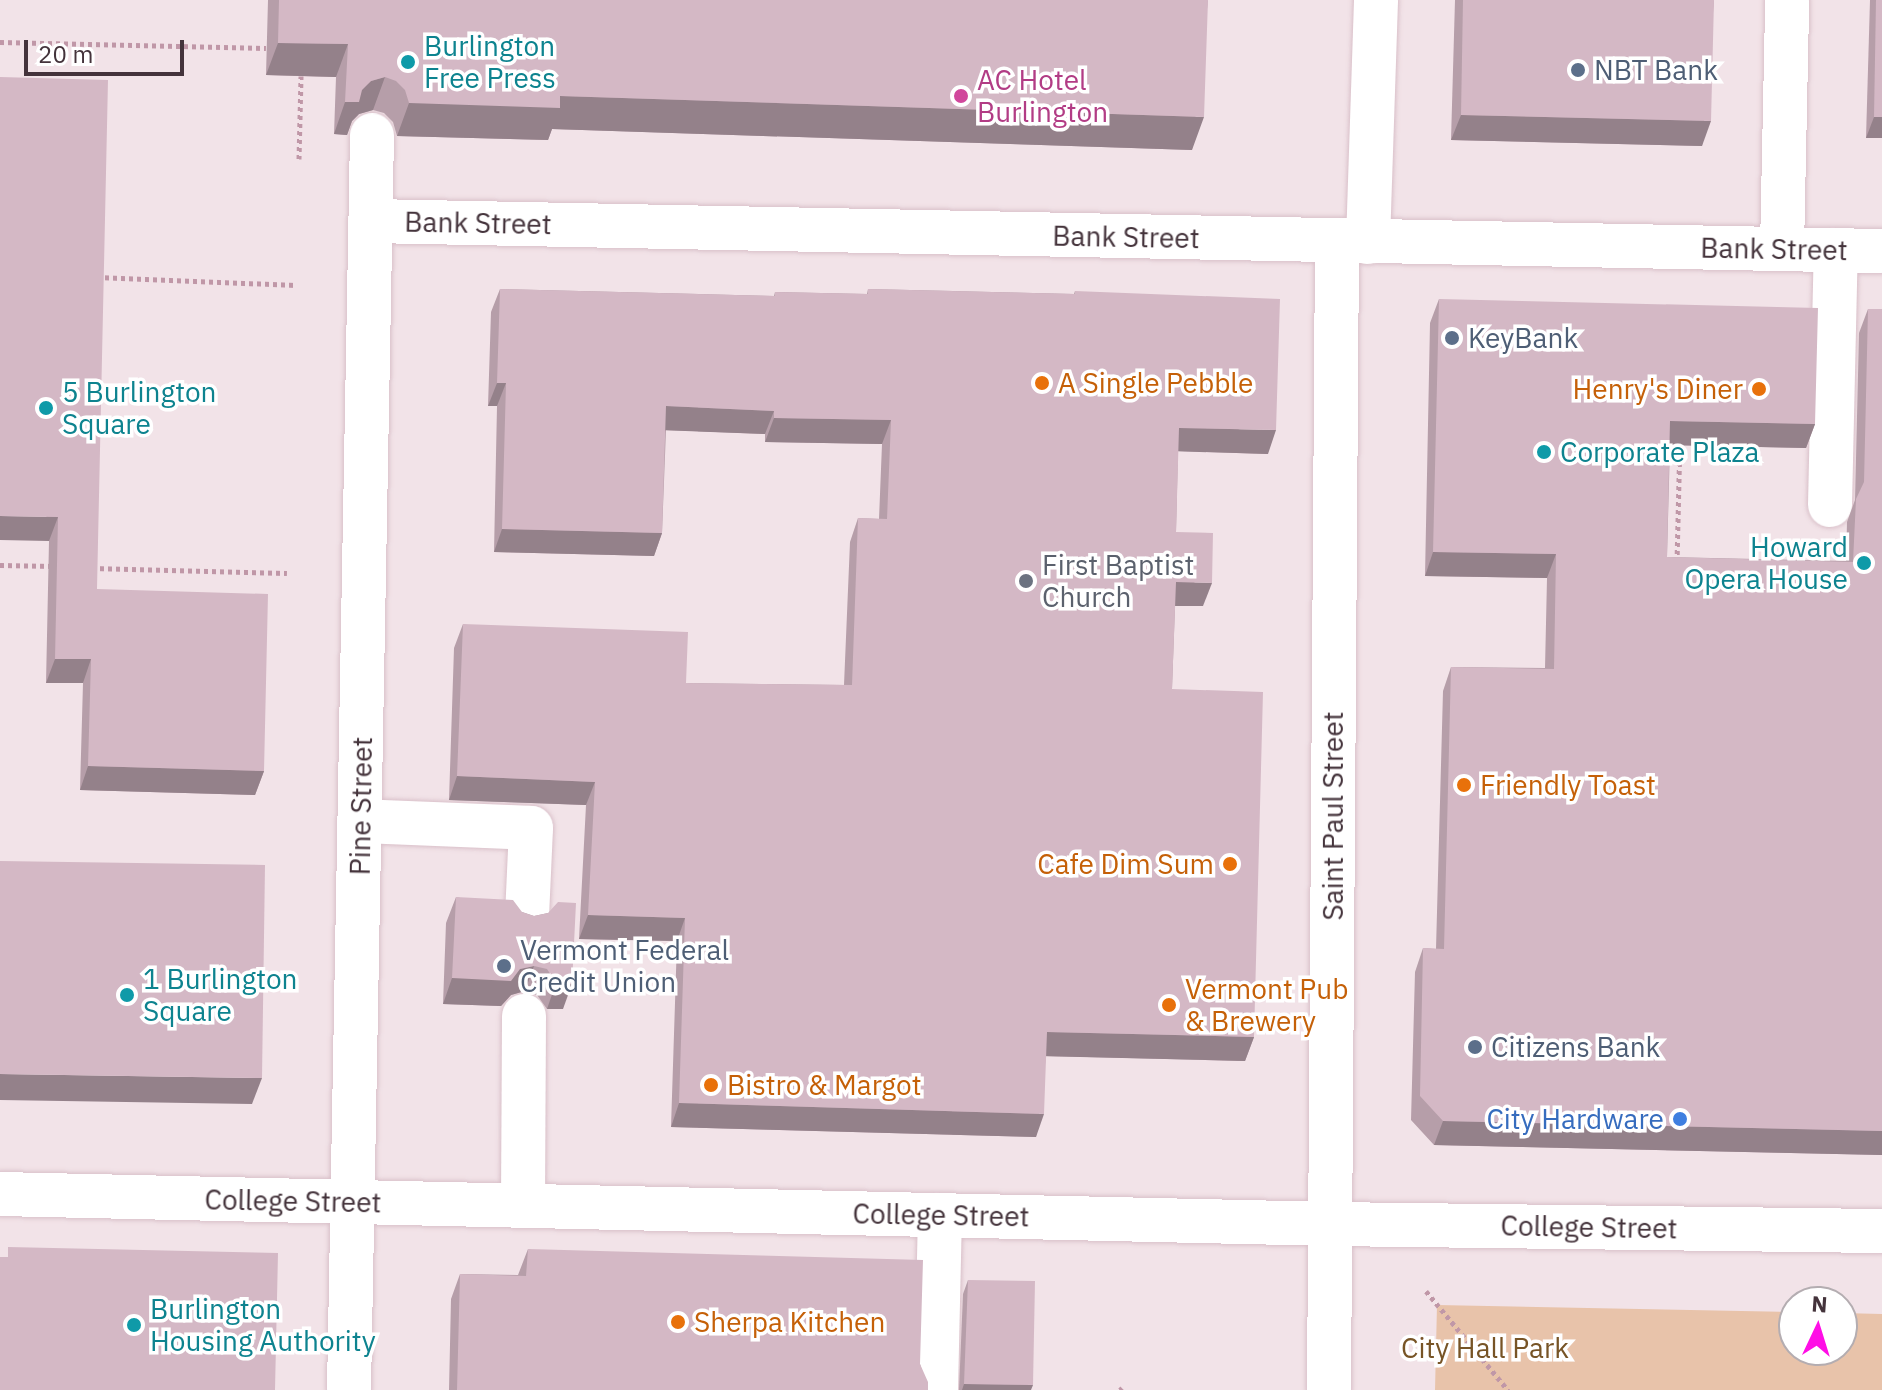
<!DOCTYPE html>
<style>
body{margin:0}
#map{position:relative;width:1882px;height:1390px;overflow:hidden;background:#f2e3e8;font-family:"IBM Plex Sans",sans-serif}
div>[style]{position:absolute}
[style*='--x']{left:calc(var(--x)*1px);top:calc(var(--y)*1px);width:calc(var(--w)*1px);rotate:calc(var(--a)*1deg)}
.green>*{inset:0;background:#e8c3aa}
.path>*{height:5px;margin-top:-2.5px;transform-origin:0;background:repeating-linear-gradient(90deg,#c097a7 0 4px,transparent 0 8px)}
.roads{filter:drop-shadow(0 0 2px #d9c0c9) drop-shadow(0 0 2px #d9c0c9)}
.minor>*{height:44px;margin:-22px;padding:0 22px;transform-origin:22px;border-radius:22px;background:#fff}
.wall>*{inset:0;background:#b69ea9}
.shaded-wall>*{inset:0;background:#94818a}
.building>*{inset:0;background:#d4b8c5}
.dots>*{width:22px;height:22px;translate:-50% -50%;box-sizing:border-box;border:4px solid #fff;border-radius:50%}
span{translate:-50% -50%;white-space:nowrap;text-align:center;line-height:1.15;-webkit-text-stroke:7px #fff;paint-order:stroke}
.culture-label{font-size:28px;color:#0d838f}
.left{translate:0 -50%;text-align:left}
.right{translate:-100% -50%;text-align:right}
.service-label{font-size:28px;color:#4e5e75}
.hotel-label{font-size:28px;color:#b23c85}
.street-label{font-size:28px;color:#44333b}
.food-label{font-size:28px;color:#c56008}
.worship-label{font-size:28px;color:#5b616d}
.shop-label{font-size:28px;color:#366cbe}
.park-label{font-size:28px;color:#775426}
.north{position:absolute;left:1778px;top:1286px;width:80px;height:80px;box-sizing:border-box;background:#fff;border:2px solid #b4adb1;border-radius:50%;rotate:4deg;font-size:22px;font-weight:700;line-height:32px;text-align:center;color:#44333b}
.north::after{content:'';display:block;margin:auto;width:28px;height:36px;background:#ff0ee6;clip-path:polygon(50% 0,100% 100%,50% 72%,0 100%)}
.scale{position:absolute;left:24px;top:40px;width:160px;height:36px;box-sizing:border-box;border:4px solid #44333b;border-top:0;padding-left:10px;font-size:24px;line-height:28px;white-space:nowrap;color:#44333b;-webkit-text-stroke:6px #fff;paint-order:stroke}
</style>
<div id="map">
<div class="green">
<i style="clip-path:polygon(1437px 1305px,1794px 1312px,1794px 1350px,1842px 1350px,1842px 1313px,1882px 1314px,1882px 1390px,1435px 1390px)"></i>
</div>
<div class="path">
<i style="--x:0;--y:42;--w:266;--a:1.3"></i>
<i style="--x:299;--y:159;--w:83;--a:-88.6"></i>
<i style="--x:97;--y:277;--w:199;--a:2.3"></i>
<i style="--x:1677;--y:562;--w:122;--a:-88.6"></i>
<i style="--x:0;--y:565;--w:54;--a:1.1"></i>
<i style="--x:92;--y:568;--w:195;--a:1.5"></i>
<i style="--x:1426;--y:1291;--w:129;--a:50.4"></i>
<i style="--x:1120;--y:1390;--w:3;--a:-45"></i>
</div>
<div class="roads">
<div class="minor">
<i style="--x:371;--y:221;--w:1511;--a:1.14"></i>
<i style="--x:1368;--y:242;--w:242;--a:-88.1"></i>
<i style="--x:1782;--y:249;--w:249;--a:-88.8"></i>
<i style="--x:1830;--y:505;--w:255;--a:-88.7"></i>
<i style="--x:360;--y:821;--w:171;--a:2.3"></i>
<i style="--x:531;--y:828;--w:89;--a:92.6"></i>
<i style="--x:0;--y:1194;--w:1330;--a:1.29"></i>
<i style="--x:1330;--y:1224;--w:552;--a:0.73"></i>
<i style="--x:523;--y:1206;--w:190;--a:-89.7"></i>
<i style="--x:349;--y:1390;--w:1255;--a:-88.95"></i>
<i style="--x:936;--y:1390;--w:175;--a:-88.7"></i>
<i style="--x:1329;--y:1390;--w:1148;--a:-89.6"></i>
</div>
</div>
<div class="wall">
<i style="clip-path:polygon(268px 0,1208px 0,1192px 150px,552px 129px,548px 140px,397px 136px,393px 122px,384px 113px,373px 110px,359px 114px,352px 121px,347px 135px,334px 134px,336px 77px,266px 75px)"></i>
<i style="clip-path:polygon(1455px 0,1714px 0,1702px 146px,1451px 140px)"></i>
<i style="clip-path:polygon(1870px 0,1882px 0,1882px 138px,1866px 138px)"></i>
<i style="clip-path:polygon(0 77px,97px 589px,264px 771px,255px 795px,80px 790px,83px 683px,46px 683px,49px 541px)"></i>
<i style="clip-path:polygon(500px 289px,774px 296px,775px 292px,867px 294px,868px 289px,1074px 294px,1075px 291px,1268px 454px,1178px 451px,1176px 532px,1203px 606px,1175px 606px,1172px 689px,1254px 1037px,1245px 1061px,1046px 1056px,1036px 1137px,671px 1127px,677px 941px,579px 939px,586px 805px,449px 800px,454px 648px,463px 624px,686px 683px,844px 685px,850px 542px,858px 518px,879px 519px,882px 444px,765px 442px,765px 434px,666px 430px,662px 533px,654px 556px,494px 552px,497px 406px,488px 406px,491px 312px)"></i>
<i style="clip-path:polygon(1439px 299px,1815px 424px,1806px 448px,1670px 445px,1667px 557px,1846px 561px,1847px 522px,1855px 500px,1859px 333px,1868px 309px,1882px 1155px,1434px 1145px,1411px 1120px,1415px 972px,1423px 948px,1436px 949px,1443px 691px,1451px 667px,1545px 668px,1547px 578px,1425px 576px,1430px 323px)"></i>
<i style="clip-path:polygon(456px 897px,522px 912px,534px 916px,548px 913px,563px 1009px,547px 1009px,537px 995px,525px 991px,511px 995px,501px 1006px,443px 1004px,446px 923px)"></i>
<i style="clip-path:polygon(528px 1249px,920px 1364px,928px 1390px,449px 1390px,451px 1299px,460px 1274px,518px 1275px)"></i>
<i style="clip-path:polygon(968px 1280px,1031px 1390px,959px 1390px,963px 1294px)"></i>
</div>
<div class="shaded-wall">
<i style="clip-path:polygon(278px 43px,348px 44px,336px 77px,266px 75px)"></i>
<i style="clip-path:polygon(385px 77px,373px 110px,359px 114px,352px 121px,347px 135px,334px 134px,345px 102px,371px 81px)"></i>
<i style="clip-path:polygon(560px 96px,1204px 117px,1192px 150px,552px 129px,548px 140px,397px 136px,409px 103px)"></i>
<i style="clip-path:polygon(1461px 115px,1711px 121px,1702px 146px,1451px 140px)"></i>
<i style="clip-path:polygon(1874px 117px,1882px 117px,1882px 138px,1866px 138px)"></i>
<i style="clip-path:polygon(497px 383px,506px 383px,497px 406px,488px 406px)"></i>
<i style="clip-path:polygon(666px 406px,774px 411px,765px 434px,658px 430px)"></i>
<i style="clip-path:polygon(774px 418px,891px 420px,882px 444px,765px 442px)"></i>
<i style="clip-path:polygon(1670px 421px,1815px 424px,1806px 448px,1662px 445px)"></i>
<i style="clip-path:polygon(1179px 428px,1276px 430px,1268px 454px,1170px 451px)"></i>
<i style="clip-path:polygon(0 516px,58px 517px,49px 541px,0 540px)"></i>
<i style="clip-path:polygon(502px 529px,662px 533px,654px 556px,494px 552px)"></i>
<i style="clip-path:polygon(1433px 552px,1556px 554px,1547px 578px,1425px 576px)"></i>
<i style="clip-path:polygon(1176px 582px,1212px 583px,1203px 606px,1167px 606px)"></i>
<i style="clip-path:polygon(55px 659px,91px 659px,83px 683px,46px 683px)"></i>
<i style="clip-path:polygon(88px 766px,264px 771px,255px 795px,80px 790px)"></i>
<i style="clip-path:polygon(457px 776px,595px 782px,586px 805px,449px 800px)"></i>
<i style="clip-path:polygon(588px 915px,685px 918px,677px 941px,579px 939px)"></i>
<i style="clip-path:polygon(534px 966px,525px 991px,511px 995px,501px 1006px,443px 1004px,452px 978px,520px 969px)"></i>
<i style="clip-path:polygon(556px 983px,572px 984px,563px 1009px,547px 1009px)"></i>
<i style="clip-path:polygon(1047px 1032px,1254px 1037px,1245px 1061px,1038px 1056px)"></i>
<i style="clip-path:polygon(0 1074px,262px 1078px,252px 1104px,0 1100px)"></i>
<i style="clip-path:polygon(679px 1103px,1044px 1114px,1036px 1137px,671px 1127px)"></i>
<i style="clip-path:polygon(1443px 1121px,1882px 1131px,1882px 1155px,1434px 1145px)"></i>
<i style="clip-path:polygon(964px 1384px,1033px 1385px,1031px 1390px,962px 1390px)"></i>
</div>
<div class="building">
<i style="clip-path:polygon(279px 0,1208px 0,1204px 117px,560px 96px,560px 108px,409px 103px,405px 90px,396px 81px,385px 77px,371px 81px,362px 90px,359px 102px,345px 102px,348px 44px,278px 43px)"></i>
<i style="clip-path:polygon(1463px 0,1714px 0,1711px 121px,1461px 115px)"></i>
<i style="clip-path:polygon(1876px 0,1882px 0,1882px 117px,1874px 117px)"></i>
<i style="clip-path:polygon(0 77px,108px 80px,97px 589px,268px 594px,264px 771px,88px 766px,91px 659px,55px 659px,58px 517px,0 516px)"></i>
<i style="clip-path:polygon(500px 289px,775px 296px,775px 292px,868px 294px,868px 289px,1075px 294px,1075px 291px,1280px 299px,1276px 430px,1179px 428px,1176px 532px,1213px 533px,1212px 583px,1176px 582px,1172px 689px,1263px 692px,1254px 1037px,1047px 1032px,1044px 1114px,679px 1103px,685px 918px,588px 915px,595px 782px,457px 776px,463px 624px,688px 632px,686px 683px,852px 685px,858px 518px,887px 519px,891px 420px,774px 418px,774px 411px,666px 406px,662px 533px,502px 529px,506px 383px,497px 383px)"></i>
<i style="clip-path:polygon(1439px 299px,1818px 308px,1815px 424px,1670px 421px,1667px 557px,1853px 562px,1856px 499px,1864px 482px,1868px 309px,1882px 309px,1882px 1131px,1443px 1121px,1420px 1096px,1423px 948px,1444px 949px,1451px 667px,1554px 669px,1556px 554px,1433px 552px)"></i>
<i style="clip-path:polygon(0 861px,265px 865px,262px 1078px,0 1074px)"></i>
<i style="clip-path:polygon(456px 897px,513px 900px,522px 912px,534px 916px,548px 913px,558px 902px,576px 903px,572px 984px,556px 983px,547px 969px,534px 966px,520px 969px,511px 981px,452px 978px)"></i>
<i style="clip-path:polygon(8px 1247px,278px 1253px,275px 1390px,0 1390px,0 1257px,8px 1257px)"></i>
<i style="clip-path:polygon(528px 1249px,923px 1260px,920px 1364px,928px 1382px,928px 1390px,457px 1390px,460px 1274px,526px 1276px)"></i>
<i style="clip-path:polygon(968px 1280px,1035px 1281px,1033px 1385px,964px 1384px)"></i>
</div>
<div class="dots">
<i style="left:408px;top:62px;background:#0f9aa8"></i>
<i style="left:1578px;top:70px;background:#5c6f8a"></i>
<i style="left:961px;top:96px;background:#d1479c"></i>
<i style="left:1452px;top:338px;background:#5c6f8a"></i>
<i style="left:1042px;top:383px;background:#e8710a"></i>
<i style="left:1759px;top:389px;background:#e8710a"></i>
<i style="left:46px;top:408px;background:#0f9aa8"></i>
<i style="left:1544px;top:452px;background:#0f9aa8"></i>
<i style="left:1864px;top:563px;background:#0f9aa8"></i>
<i style="left:1026px;top:581px;background:#6b7280"></i>
<i style="left:1464px;top:785px;background:#e8710a"></i>
<i style="left:1230px;top:864px;background:#e8710a"></i>
<i style="left:504px;top:966px;background:#5c6f8a"></i>
<i style="left:127px;top:995px;background:#0f9aa8"></i>
<i style="left:1169px;top:1005px;background:#e8710a"></i>
<i style="left:1475px;top:1047px;background:#5c6f8a"></i>
<i style="left:711px;top:1085px;background:#e8710a"></i>
<i style="left:1680px;top:1119px;background:#3f7fe0"></i>
<i style="left:678px;top:1322px;background:#e8710a"></i>
<i style="left:134px;top:1325px;background:#0f9aa8"></i>
</div>
<div class="culture-label">
<span class="left" style="left:424px;top:62px">Burlington<br>Free Press</span>
<span class="left" style="left:62px;top:408px">5 Burlington<br>Square</span>
<span class="left" style="left:1560px;top:452px">Corporate Plaza</span>
<span class="right" style="left:1848px;top:563px">Howard<br>Opera House</span>
<span class="left" style="left:143px;top:995px">1 Burlington<br>Square</span>
<span class="left" style="left:150px;top:1325px">Burlington<br>Housing Authority</span>
</div>
<div class="service-label">
<span class="left" style="left:1594px;top:70px">NBT Bank</span>
<span class="left" style="left:1468px;top:338px">KeyBank</span>
<span class="left" style="left:520px;top:966px">Vermont Federal<br>Credit Union</span>
<span class="left" style="left:1491px;top:1047px">Citizens Bank</span>
</div>
<div class="hotel-label">
<span class="left" style="left:977px;top:96px">AC Hotel<br>Burlington</span>
</div>
<div class="street-label">
<span style="left:478px;top:223px;rotate:1deg">Bank Street</span>
<span style="left:1126px;top:237px;rotate:1deg">Bank Street</span>
<span style="left:1774px;top:249px;rotate:1deg">Bank Street</span>
<span style="left:361px;top:806px;rotate:-89deg">Pine Street</span>
<span style="left:1333px;top:816px;rotate:-90deg">Saint Paul Street</span>
<span style="left:293px;top:1201px;rotate:1deg">College Street</span>
<span style="left:941px;top:1215px;rotate:1deg">College Street</span>
<span style="left:1589px;top:1227px;rotate:1deg">College Street</span>
</div>
<div class="food-label">
<span class="left" style="left:1058px;top:383px">A Single Pebble</span>
<span class="right" style="left:1743px;top:389px">Henry's Diner</span>
<span class="left" style="left:1480px;top:785px">Friendly Toast</span>
<span class="right" style="left:1214px;top:864px">Cafe Dim Sum</span>
<span class="left" style="left:1185px;top:1005px">Vermont Pub<br>&amp; Brewery</span>
<span class="left" style="left:727px;top:1085px">Bistro &amp; Margot</span>
<span class="left" style="left:694px;top:1322px">Sherpa Kitchen</span>
</div>
<div class="worship-label">
<span class="left" style="left:1042px;top:581px">First Baptist<br>Church</span>
</div>
<div class="shop-label">
<span class="right" style="left:1664px;top:1119px">City Hardware</span>
</div>
<div class="park-label">
<span style="left:1485px;top:1348px">City Hall Park</span>
</div>
<div class="north">N</div>
<div class="scale">20 m</div>
</div>
